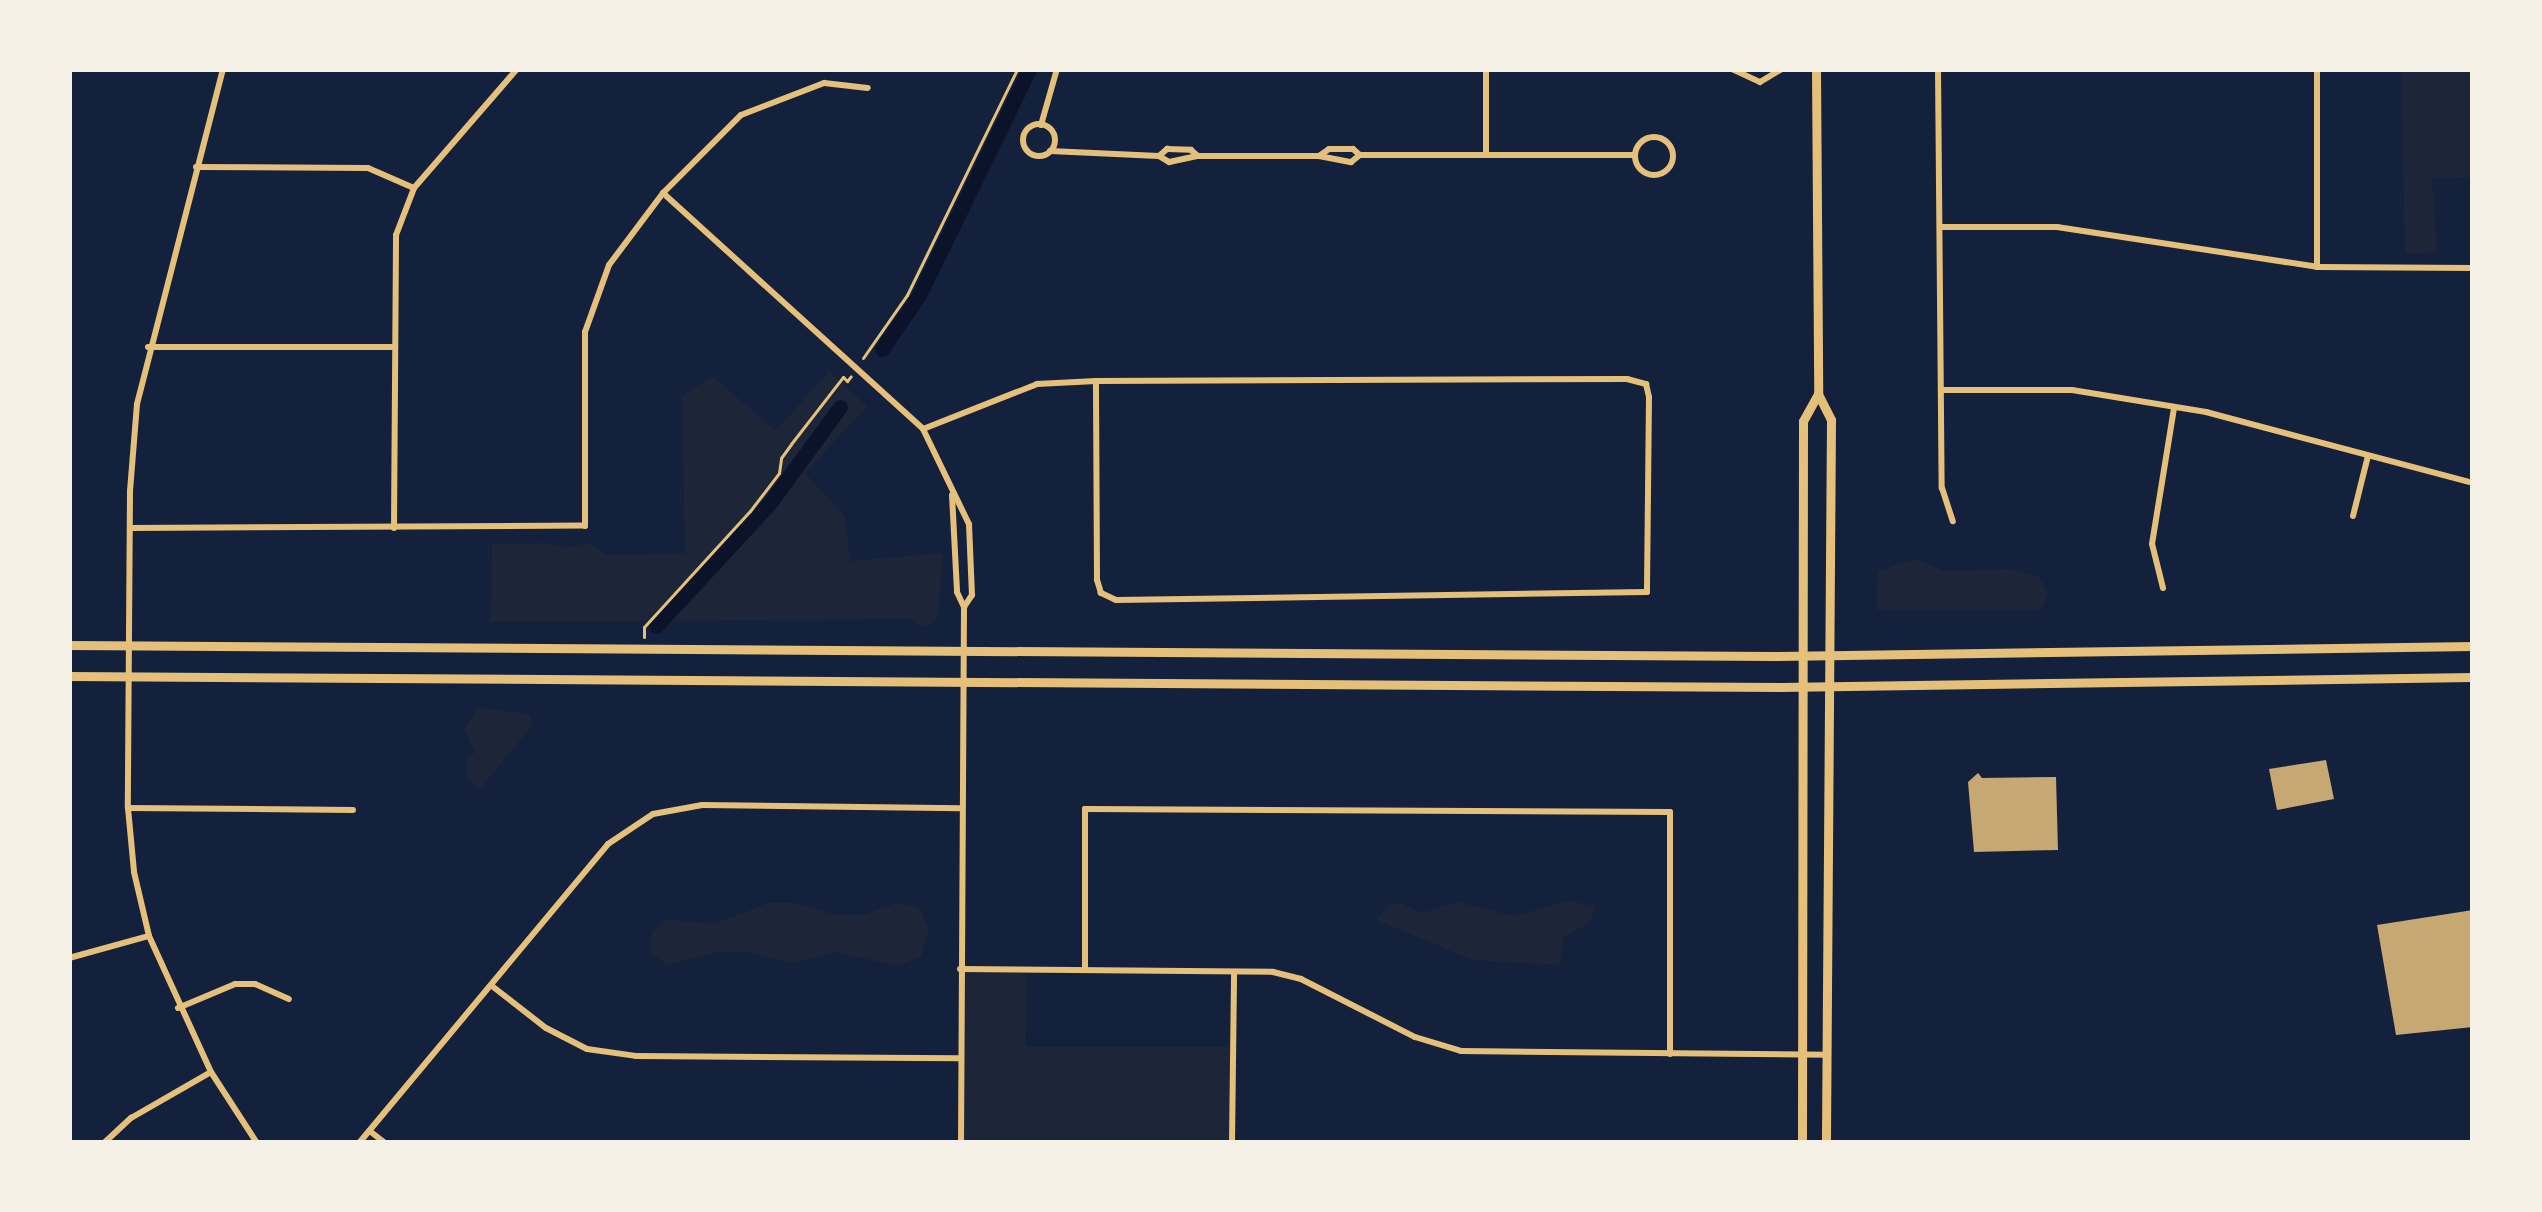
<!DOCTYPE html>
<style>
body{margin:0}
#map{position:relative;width:2542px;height:1212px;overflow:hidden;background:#14213d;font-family:"Sofia Sans Condensed",sans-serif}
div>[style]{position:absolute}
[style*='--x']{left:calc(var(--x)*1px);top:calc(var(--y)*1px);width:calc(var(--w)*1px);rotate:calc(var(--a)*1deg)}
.green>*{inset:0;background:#1d2539}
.canal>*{height:15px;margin:-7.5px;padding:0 7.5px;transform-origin:7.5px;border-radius:7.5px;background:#0b132b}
.building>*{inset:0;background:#c6a872}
.path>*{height:3px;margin:-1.5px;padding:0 1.5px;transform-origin:1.5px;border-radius:1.5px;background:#e5c07b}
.minor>*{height:6px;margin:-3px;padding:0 3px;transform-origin:3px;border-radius:3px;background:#e5c07b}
.minor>.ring{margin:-3px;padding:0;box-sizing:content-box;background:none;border:6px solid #e5c07b;border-radius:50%}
.secondary>*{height:9px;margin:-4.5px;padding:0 4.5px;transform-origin:4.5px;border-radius:4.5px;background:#e5c07b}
.primary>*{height:9px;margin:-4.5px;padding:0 4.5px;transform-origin:4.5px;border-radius:4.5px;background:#e5c07b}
span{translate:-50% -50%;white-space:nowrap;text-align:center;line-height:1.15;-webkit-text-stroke:10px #f6f1e7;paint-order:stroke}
.frame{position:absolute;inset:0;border:72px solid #f6f1e7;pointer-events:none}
</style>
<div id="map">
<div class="green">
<i style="clip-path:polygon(2401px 69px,2473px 69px,2473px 177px,2432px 178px,2437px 252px,2405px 254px)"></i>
<i style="clip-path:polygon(829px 371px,867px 406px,805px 473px,845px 517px,850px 561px,943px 553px,937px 619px,924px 627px,911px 619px,491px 622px,492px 544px,546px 543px,562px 548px,590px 543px,605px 555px,685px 553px,682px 396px,712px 376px,776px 431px)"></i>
<i style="clip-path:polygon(1917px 559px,1943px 571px,2009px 569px,2039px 577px,2048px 593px,2041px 610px,1877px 610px,1878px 571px)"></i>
<i style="clip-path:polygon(478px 708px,531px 714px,532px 726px,479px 790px,467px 778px,467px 761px,475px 752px,464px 729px)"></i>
<i style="clip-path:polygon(1569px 901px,1596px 906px,1589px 923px,1563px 938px,1560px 965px,1473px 960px,1377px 920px,1390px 904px,1400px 903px,1422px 913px,1457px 902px,1513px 916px)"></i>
<i style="clip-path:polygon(769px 903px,795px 903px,837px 915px,863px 915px,896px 903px,918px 907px,929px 928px,921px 957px,897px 966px,836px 952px,792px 963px,748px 952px,717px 952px,668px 965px,650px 953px,652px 932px,666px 919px,713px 924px)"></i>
<i style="clip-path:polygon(960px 969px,1026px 969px,1025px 1047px,1233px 1047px,1232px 1143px,961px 1143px)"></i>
</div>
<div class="canal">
<i style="--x:882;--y:349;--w:65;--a:-55.6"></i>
<i style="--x:919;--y:295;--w:251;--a:-64"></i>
<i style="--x:656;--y:626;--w:166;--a:-47.2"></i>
<i style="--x:769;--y:504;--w:120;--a:-53.8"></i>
</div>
<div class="building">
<i style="clip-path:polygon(2326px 760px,2334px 799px,2277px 810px,2269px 769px)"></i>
<i style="clip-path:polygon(1978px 773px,1982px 778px,2056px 777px,2058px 850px,1974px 852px,1968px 782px)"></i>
<i style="clip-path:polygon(2473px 910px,2473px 1027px,2396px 1035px,2377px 925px)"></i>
</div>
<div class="path">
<i style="--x:863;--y:358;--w:77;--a:-55.1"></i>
<i style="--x:907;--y:295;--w:251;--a:-64"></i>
<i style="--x:644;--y:637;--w:10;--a:-90"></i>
<i style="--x:644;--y:627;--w:157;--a:-47.6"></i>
<i style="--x:750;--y:511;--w:48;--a:-52.7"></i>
<i style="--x:779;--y:473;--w:15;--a:-82"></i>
<i style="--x:781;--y:458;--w:17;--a:-54"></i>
<i style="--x:791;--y:444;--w:85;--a:-52.2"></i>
<i style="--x:843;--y:377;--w:6;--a:45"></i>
<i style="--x:847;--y:381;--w:6;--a:-51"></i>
</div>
<div class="minor">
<i style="--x:223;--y:69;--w:346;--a:104.4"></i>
<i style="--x:137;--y:404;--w:87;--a:94.6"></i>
<i style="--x:130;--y:491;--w:317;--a:90.4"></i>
<i style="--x:128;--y:808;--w:64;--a:84.6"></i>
<i style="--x:134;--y:872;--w:66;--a:76.8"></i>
<i style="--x:149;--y:936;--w:149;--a:65.5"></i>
<i style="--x:211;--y:1072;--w:85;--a:57.1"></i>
<i style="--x:1486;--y:69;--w:84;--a:90"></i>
<i style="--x:1732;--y:69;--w:31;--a:25"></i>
<i style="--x:1760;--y:82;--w:26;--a:-31"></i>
<i style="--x:1938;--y:69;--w:419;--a:89.5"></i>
<i style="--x:1942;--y:488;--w:35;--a:72"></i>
<i style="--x:2317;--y:69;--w:198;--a:90"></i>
<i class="ring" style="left:1023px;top:124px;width:26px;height:26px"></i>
<i style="--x:1041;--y:125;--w:58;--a:-74.1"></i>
<i class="ring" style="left:1635px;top:137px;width:32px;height:32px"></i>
<i style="--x:1050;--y:151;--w:109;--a:2.6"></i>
<i style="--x:1159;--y:156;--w:12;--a:31"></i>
<i style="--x:1169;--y:162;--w:30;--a:-12"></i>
<i style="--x:1159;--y:156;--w:11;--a:-41"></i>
<i style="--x:1167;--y:149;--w:24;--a:2"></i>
<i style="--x:1191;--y:150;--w:9;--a:41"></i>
<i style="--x:1198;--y:156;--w:121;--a:0"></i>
<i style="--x:1319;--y:156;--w:33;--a:11"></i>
<i style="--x:1351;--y:162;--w:11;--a:-38"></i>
<i style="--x:1319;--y:156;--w:12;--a:-35"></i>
<i style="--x:1329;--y:149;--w:24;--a:0"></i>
<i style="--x:1353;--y:149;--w:9;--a:41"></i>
<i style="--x:1360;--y:155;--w:274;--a:0"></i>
<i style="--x:196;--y:167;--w:172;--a:0.3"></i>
<i style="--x:368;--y:168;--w:50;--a:23.5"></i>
<i style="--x:663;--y:193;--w:351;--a:42.2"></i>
<i style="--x:923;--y:429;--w:106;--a:64.2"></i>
<i style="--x:969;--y:524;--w:71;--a:87.6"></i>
<i style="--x:972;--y:595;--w:14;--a:124"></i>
<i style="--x:1941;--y:227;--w:116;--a:0"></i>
<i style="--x:2057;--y:227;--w:263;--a:8.7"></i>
<i style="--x:2317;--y:267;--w:156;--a:0.4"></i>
<i style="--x:148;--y:347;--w:244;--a:0"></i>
<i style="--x:1941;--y:390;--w:131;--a:0"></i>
<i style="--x:2072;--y:390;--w:136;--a:9.3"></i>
<i style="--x:2206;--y:412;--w:276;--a:14.9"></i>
<i style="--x:923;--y:429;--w:123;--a:-21.5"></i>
<i style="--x:1037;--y:384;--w:59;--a:-2.9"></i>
<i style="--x:1096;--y:381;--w:531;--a:-0.22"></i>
<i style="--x:1627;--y:379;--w:20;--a:15"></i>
<i style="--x:1646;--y:384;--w:13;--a:77"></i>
<i style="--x:1649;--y:397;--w:195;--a:90.6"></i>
<i style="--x:1647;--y:592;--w:531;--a:179.14"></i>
<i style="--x:1116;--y:600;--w:17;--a:-155"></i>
<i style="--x:1101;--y:593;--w:14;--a:-107"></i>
<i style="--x:1097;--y:580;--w:199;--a:-90.3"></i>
<i style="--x:952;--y:495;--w:97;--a:87"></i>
<i style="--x:957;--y:592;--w:17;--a:65"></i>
<i style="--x:964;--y:607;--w:536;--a:90.32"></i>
<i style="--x:2353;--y:516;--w:62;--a:-76"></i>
<i style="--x:130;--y:528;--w:455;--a:-0.3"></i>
<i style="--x:585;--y:526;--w:194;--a:-90"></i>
<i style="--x:585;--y:332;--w:71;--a:-70.3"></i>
<i style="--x:609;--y:265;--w:90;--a:-53.1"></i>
<i style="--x:663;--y:193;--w:110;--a:-45"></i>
<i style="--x:741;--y:115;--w:89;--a:-21.1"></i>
<i style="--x:824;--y:83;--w:44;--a:6.5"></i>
<i style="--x:394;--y:528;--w:293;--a:-89.6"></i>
<i style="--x:396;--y:235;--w:50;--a:-69"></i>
<i style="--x:414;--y:188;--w:157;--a:-49.1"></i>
<i style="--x:2163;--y:588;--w:45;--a:-104"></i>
<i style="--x:2152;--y:544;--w:138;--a:-80.8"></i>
<i style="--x:128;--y:808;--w:225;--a:0.5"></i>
<i style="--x:69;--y:958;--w:83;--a:-15.4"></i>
<i style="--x:960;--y:969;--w:313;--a:0.5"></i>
<i style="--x:1273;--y:972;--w:29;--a:14"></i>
<i style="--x:1301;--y:979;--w:128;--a:27"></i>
<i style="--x:1415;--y:1037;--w:48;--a:16.9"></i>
<i style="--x:1461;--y:1051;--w:367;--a:0.6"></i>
<i style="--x:1085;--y:969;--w:160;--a:-90"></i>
<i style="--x:1085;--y:809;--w:585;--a:0.29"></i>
<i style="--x:1670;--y:812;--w:242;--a:90"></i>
<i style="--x:492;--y:986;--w:68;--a:37.9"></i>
<i style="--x:546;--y:1028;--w:46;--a:27.1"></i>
<i style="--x:587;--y:1049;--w:49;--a:8.1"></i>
<i style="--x:636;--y:1056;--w:324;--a:0.4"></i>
<i style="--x:178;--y:1008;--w:62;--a:-22.8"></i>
<i style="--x:235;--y:984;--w:20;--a:0"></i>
<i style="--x:255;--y:984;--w:37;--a:24"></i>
<i style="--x:371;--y:1132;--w:18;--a:38"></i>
<i style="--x:104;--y:1143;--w:37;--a:-43"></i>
<i style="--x:131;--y:1118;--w:92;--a:-29.9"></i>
<i style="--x:359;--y:1143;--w:389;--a:-50.2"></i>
<i style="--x:608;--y:844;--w:54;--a:-33.7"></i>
<i style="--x:653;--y:814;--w:50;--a:-10.4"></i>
<i style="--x:702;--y:805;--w:259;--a:0.7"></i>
<i style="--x:1232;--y:1143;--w:170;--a:-89.3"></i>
</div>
<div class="secondary">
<i style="--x:1816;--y:69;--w:325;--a:89.6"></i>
<i style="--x:1818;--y:394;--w:29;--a:63"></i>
<i style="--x:1831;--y:420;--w:723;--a:90.4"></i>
<i style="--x:1802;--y:1143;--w:722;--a:-89.92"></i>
<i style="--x:1803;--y:421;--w:31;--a:-61"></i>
</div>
<div class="primary">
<i style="--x:69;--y:645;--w:1708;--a:0.37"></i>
<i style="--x:1777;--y:656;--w:696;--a:-0.82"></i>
<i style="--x:69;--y:676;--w:1712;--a:0.37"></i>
<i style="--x:1781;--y:687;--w:692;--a:-0.83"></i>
</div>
<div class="frame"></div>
</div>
